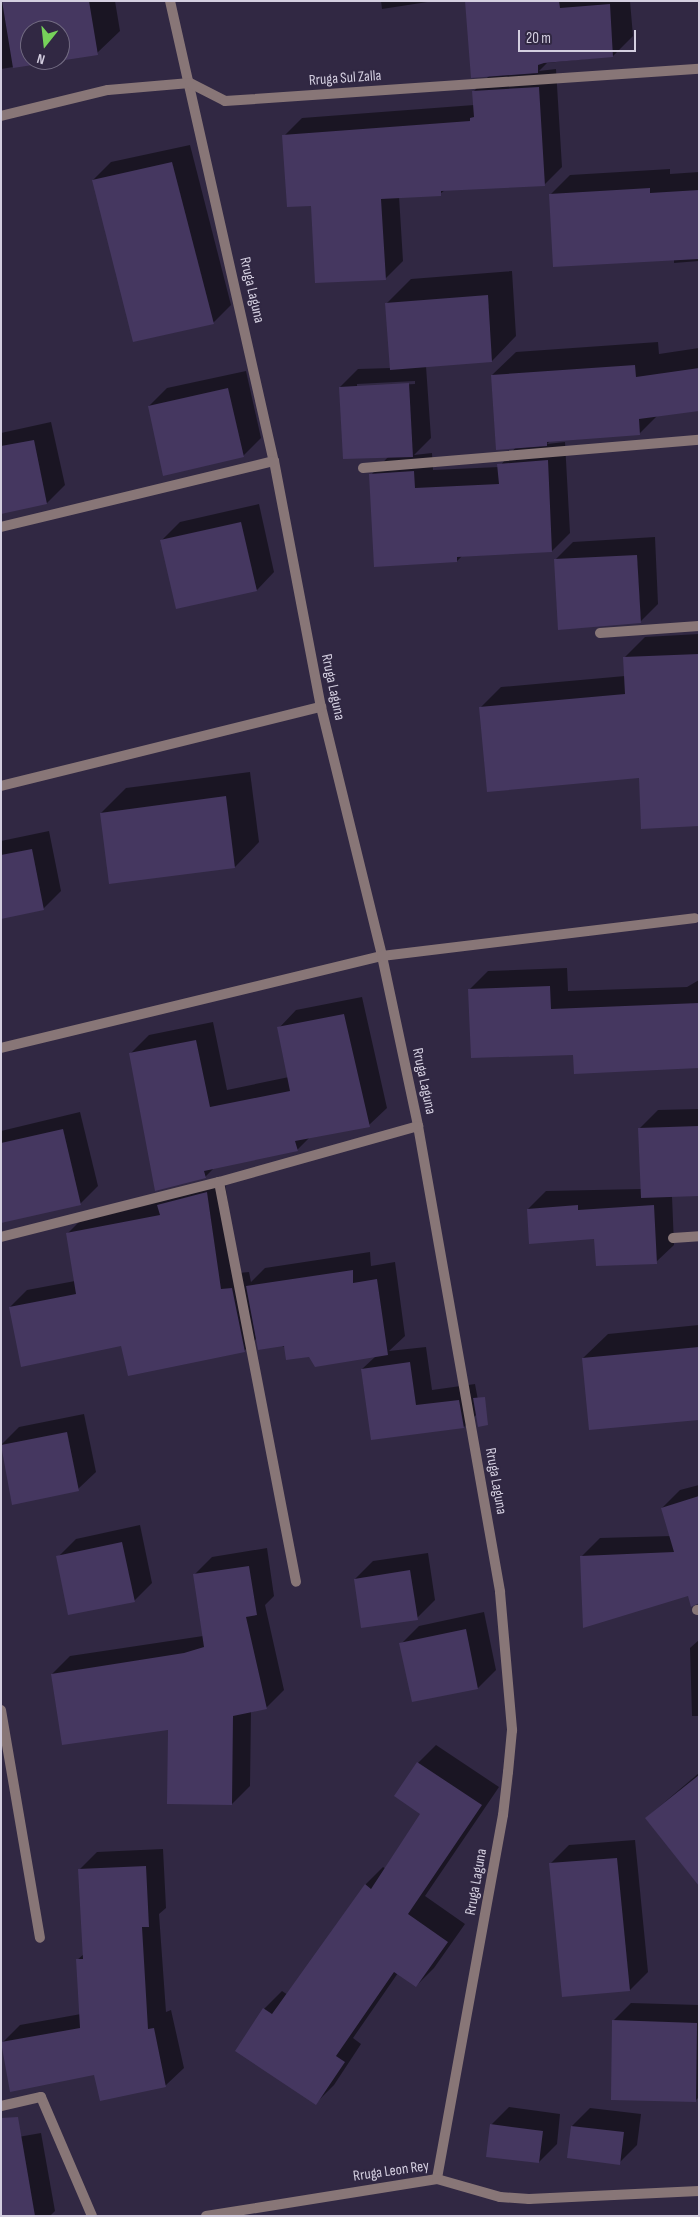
<!DOCTYPE html>
<style>
body{margin:0}
#map{position:relative;width:700px;height:2217px;overflow:hidden;background:#312843;font-family:"Sofia Sans Condensed",sans-serif}
div>[style]{position:absolute}
[style*='--x']{left:calc(var(--x)*1px);top:calc(var(--y)*1px);width:calc(var(--w)*1px);rotate:calc(var(--a)*1deg)}
.shadow>*{inset:0;background:#0007}
.building>*{inset:0;background:#453760}
.street>*{height:10px;margin:-5px;padding:0 5px;transform-origin:5px;border-radius:5px;background:#887677}
span{translate:-50% -50%;white-space:nowrap;text-align:center;line-height:1.15;-webkit-text-stroke:4px #312843;paint-order:stroke}
.street-label{font-size:15px;color:#d4cfe0}
.frame{position:absolute;inset:0;border:2px solid #d4cfe0;pointer-events:none}
.north{position:absolute;left:20px;top:20px;width:50px;height:50px;box-sizing:border-box;background:#312843;border:1px solid #726b82;border-radius:50%;rotate:196deg;font-size:14px;font-weight:700;line-height:20px;text-align:center;color:#d4cfe0}
.north::after{content:'';display:block;margin:auto;width:18px;height:22px;background:#76d25a;clip-path:polygon(50% 0,100% 100%,50% 72%,0 100%)}
.scale{position:absolute;left:518px;top:30px;width:118px;height:22px;box-sizing:border-box;border:2px solid #d4cfe0;border-top:0;padding-left:6px;font-size:15px;line-height:18px;white-space:nowrap;color:#d4cfe0;-webkit-text-stroke:4px #312843;paint-order:stroke}
</style>
<div id="map">
<div class="shadow">
<i style="clip-path:polygon(1px 1px,115px 1px,120px 31px,97px 53px,60px 59px,60px 30px,30px 30px,30px 60px,57px 60px,1px 69px)"></i>
<i style="clip-path:polygon(381px 1px,434px 1px,382px 9px)"></i>
<i style="clip-path:polygon(482px 1px,630px 1px,633px 36px,613px 56px,547px 63px,539px 71px,556px 69px,562px 167px,544px 185px,445px 190px,440px 194px,399px 196px,403px 261px,385px 279px,312px 205px,284px 136px,302px 118px,474px 105px,473px 92px,490px 75px)"></i>
<i style="clip-path:polygon(190px 145px,231px 305px,213px 323px,93px 180px,111px 162px)"></i>
<i style="clip-path:polygon(670px 169px,670px 174px,699px 172px,699px 261px,674px 263px,674px 259px,550px 195px,570px 175px)"></i>
<i style="clip-path:polygon(evenodd,512px 271px,516px 336px,492px 361px,426px 366px,431px 438px,414px 455px,432px 453px,433px 470px,499px 467px,516px 447px,492px 375px,516px 352px,658px 342px,659px 354px,699px 348px,699px 413px,699px 409px,658px 415px,639px 434px,551px 440px,547px 444px,565px 442px,570px 533px,552px 551px,462px 556px,457px 561px,371px 475px,389px 456px,340px 387px,358px 369px,391px 368px,386px 304px,411px 279px,512px 271px,415px 381px,415px 384px,357px 387px,357px 384px,415px 381px)"></i>
<i style="clip-path:polygon(246px 371px,261px 438px,243px 456px,149px 406px,167px 388px)"></i>
<i style="clip-path:polygon(51px 422px,65px 485px,47px 503px,1px 513px,1px 433px)"></i>
<i style="clip-path:polygon(259px 504px,274px 572px,257px 590px,162px 540px,180px 522px)"></i>
<i style="clip-path:polygon(655px 537px,658px 604px,640px 622px,555px 560px,573px 542px)"></i>
<i style="clip-path:polygon(699px 634px,699px 824px,640px 777px,480px 708px,501px 687px,625px 676px,624px 658px,645px 637px)"></i>
<i style="clip-path:polygon(250px 772px,259px 842px,235px 867px,101px 813px,126px 788px)"></i>
<i style="clip-path:polygon(49px 831px,61px 891px,43px 909px,1px 917px,1px 841px)"></i>
<i style="clip-path:polygon(567px 968px,568px 991px,687px 987px,699px 980px,699px 1067px,574px 1053px,470px 989px,488px 971px)"></i>
<i style="clip-path:polygon(362px 997px,387px 1108px,369px 1125px,310px 1137px,297px 1150px,215px 1167px,205px 1177px,131px 1053px,149px 1035px,213px 1022px,227px 1090px,289px 1077px,279px 1028px,296px 1010px)"></i>
<i style="clip-path:polygon(699px 1109px,699px 1195px,672px 1196px,674px 1245px,656px 1262px,528px 1209px,546px 1191px,642px 1189px,640px 1128px,658px 1110px)"></i>
<i style="clip-path:polygon(80px 1112px,98px 1186px,80px 1204px,1px 1216px,1px 1131px)"></i>
<i style="clip-path:polygon(224px 1176px,238px 1273px,249px 1272px,251px 1282px,265px 1268px,370px 1252px,371px 1266px,395px 1262px,405px 1336px,389px 1351px,426px 1347px,432px 1390px,475px 1384px,480px 1411px,464px 1427px,372px 1439px,362px 1369px,376px 1356px,310px 1355px,257px 1338px,244px 1351px,122px 1344px,10px 1307px,27px 1290px,75px 1281px,68px 1233px,85px 1216px)"></i>
<i style="clip-path:polygon(699px 1325px,699px 1419px,583px 1358px,608px 1334px)"></i>
<i style="clip-path:polygon(84px 1414px,96px 1472px,78px 1489px,1px 1445px,19px 1427px)"></i>
<i style="clip-path:polygon(699px 1485px,699px 1592px,582px 1556px,600px 1538px,671px 1536px,662px 1508px,680px 1490px)"></i>
<i style="clip-path:polygon(140px 1525px,152px 1583px,134px 1601px,58px 1557px,76px 1539px)"></i>
<i style="clip-path:polygon(267px 1548px,274px 1596px,265px 1605px,284px 1690px,266px 1708px,251px 1711px,250px 1786px,232px 1804px,170px 1728px,52px 1674px,70px 1656px,203px 1636px,194px 1575px,212px 1557px)"></i>
<i style="clip-path:polygon(428px 1553px,435px 1600px,417px 1618px,355px 1579px,373px 1561px)"></i>
<i style="clip-path:polygon(484px 1612px,496px 1670px,478px 1688px,413px 1701px,401px 1644px,419px 1626px)"></i>
<i style="clip-path:polygon(699px 1640px,699px 1716px,692px 1716px,690px 1648px)"></i>
<i style="clip-path:polygon(436px 1745px,499px 1787px,425px 1896px,465px 1924px,434px 1968px,416px 1986px,398px 1973px,353px 2038px,361px 2044px,334px 2085px,316px 2103px,264px 2009px,282px 1991px,288px 1995px,365px 1885px,383px 1867px,386px 1869px,422px 1814px,395px 1796px,418px 1763px)"></i>
<i style="clip-path:polygon(699px 1773px,699px 1881px,646px 1818px)"></i>
<i style="clip-path:polygon(635px 1840px,648px 1972px,630px 1990px,551px 1863px,569px 1845px)"></i>
<i style="clip-path:polygon(163px 1849px,166px 1908px,159px 1914px,166px 2012px,171px 2010px,184px 2068px,166px 2085px,101px 2099px,95px 2074px,2px 2043px,20px 2025px,81px 2014px,77px 1960px,84px 1954px,79px 1870px,97px 1852px)"></i>
<i style="clip-path:polygon(631px 2003px,699px 2005px,699px 2097px,695px 2101px,613px 2021px)"></i>
<i style="clip-path:polygon(509px 2107px,560px 2114px,557px 2144px,539px 2162px,491px 2125px)"></i>
<i style="clip-path:polygon(590px 2108px,641px 2114px,637px 2145px,619px 2163px,568px 2157px,572px 2126px)"></i>
<i style="clip-path:polygon(41px 2133px,55px 2211px,50px 2216px,1px 2216px,1px 2140px)"></i>
</div>
<div class="building">
<i style="clip-path:polygon(evenodd,2px 1px,89px 1px,98px 55px,13px 68px,2px 1px,30px 30px,60px 30px,60px 60px,30px 60px,30px 30px)"></i>
<i style="clip-path:polygon(465px 1px,559px 1px,560px 8px,610px 4px,613px 57px,544px 63px,538px 65px,538px 73px,471px 78px)"></i>
<i style="clip-path:polygon(539px 87px,545px 186px,441px 191px,441px 196px,381px 199px,386px 280px,315px 283px,311px 206px,287px 207px,282px 135px,470px 121px,470px 118px,474px 117px,472px 91px)"></i>
<i style="clip-path:polygon(172px 162px,214px 324px,133px 342px,92px 180px)"></i>
<i style="clip-path:polygon(650px 188px,650px 193px,699px 190px,699px 259px,553px 267px,549px 194px)"></i>
<i style="clip-path:polygon(488px 295px,492px 362px,390px 370px,385px 303px)"></i>
<i style="clip-path:polygon(635px 365px,636px 377px,699px 368px,699px 411px,639px 419px,640px 435px,547px 442px,547px 446px,496px 450px,491px 375px)"></i>
<i style="clip-path:polygon(409px 383px,413px 457px,343px 459px,339px 387px)"></i>
<i style="clip-path:polygon(228px 388px,244px 457px,163px 476px,148px 406px)"></i>
<i style="clip-path:polygon(34px 440px,47px 504px,1px 514px,1px 446px)"></i>
<i style="clip-path:polygon(548px 460px,552px 552px,457px 557px,457px 562px,374px 567px,369px 474px,414px 471px,415px 488px,499px 484px,497px 464px)"></i>
<i style="clip-path:polygon(241px 522px,257px 591px,176px 609px,160px 540px)"></i>
<i style="clip-path:polygon(637px 555px,641px 623px,558px 630px,554px 559px)"></i>
<i style="clip-path:polygon(699px 654px,699px 826px,641px 829px,639px 778px,487px 792px,479px 707px,625px 694px,623px 657px)"></i>
<i style="clip-path:polygon(226px 796px,235px 868px,109px 884px,100px 813px)"></i>
<i style="clip-path:polygon(32px 849px,44px 910px,1px 919px,1px 855px)"></i>
<i style="clip-path:polygon(550px 986px,551px 1009px,699px 1003px,699px 1068px,574px 1074px,573px 1055px,471px 1058px,468px 989px)"></i>
<i style="clip-path:polygon(344px 1014px,370px 1127px,295px 1141px,298px 1151px,204px 1171px,206px 1178px,155px 1191px,129px 1053px,196px 1040px,210px 1107px,290px 1091px,277px 1027px)"></i>
<i style="clip-path:polygon(699px 1126px,699px 1196px,641px 1198px,638px 1128px)"></i>
<i style="clip-path:polygon(63px 1129px,81px 1205px,1px 1223px,1px 1143px)"></i>
<i style="clip-path:polygon(207px 1192px,221px 1289px,232px 1288px,245px 1352px,128px 1376px,121px 1346px,21px 1367px,9px 1307px,76px 1294px,66px 1233px,160px 1215px,157px 1205px)"></i>
<i style="clip-path:polygon(578px 1205px,578px 1210px,654px 1205px,657px 1264px,596px 1266px,594px 1239px,529px 1244px,527px 1209px)"></i>
<i style="clip-path:polygon(353px 1270px,353px 1283px,377px 1279px,388px 1355px,315px 1367px,309px 1357px,286px 1360px,284px 1346px,258px 1350px,246px 1286px)"></i>
<i style="clip-path:polygon(699px 1347px,699px 1420px,589px 1430px,582px 1358px)"></i>
<i style="clip-path:polygon(410px 1362px,416px 1405px,459px 1400px,464px 1428px,371px 1440px,361px 1369px)"></i>
<i style="clip-path:polygon(485px 1397px,488px 1425px,478px 1427px,473px 1398px)"></i>
<i style="clip-path:polygon(67px 1432px,79px 1491px,12px 1505px,1px 1445px)"></i>
<i style="clip-path:polygon(699px 1496px,699px 1603px,691px 1607px,688px 1596px,583px 1628px,580px 1556px,674px 1552px,661px 1508px)"></i>
<i style="clip-path:polygon(122px 1542px,135px 1602px,68px 1615px,56px 1556px)"></i>
<i style="clip-path:polygon(249px 1566px,257px 1615px,246px 1617px,267px 1709px,233px 1716px,232px 1805px,167px 1804px,168px 1730px,62px 1745px,51px 1674px,184px 1653px,204px 1647px,193px 1574px)"></i>
<i style="clip-path:polygon(410px 1570px,418px 1620px,361px 1628px,354px 1579px)"></i>
<i style="clip-path:polygon(466px 1629px,478px 1689px,412px 1702px,399px 1643px)"></i>
<i style="clip-path:polygon(417px 1762px,482px 1805px,408px 1914px,448px 1942px,416px 1987px,394px 1972px,336px 2056px,345px 2062px,316px 2105px,235px 2051px,263px 2008px,272px 2014px,365px 1884px,371px 1889px,420px 1814px,394px 1796px)"></i>
<i style="clip-path:polygon(699px 1775px,699px 1886px,645px 1818px)"></i>
<i style="clip-path:polygon(617px 1858px,630px 1991px,562px 1997px,549px 1863px)"></i>
<i style="clip-path:polygon(146px 1866px,149px 1927px,142px 1927px,148px 2029px,154px 2028px,166px 2087px,100px 2101px,94px 2075px,10px 2092px,1px 2042px,80px 2028px,76px 1959px,83px 1959px,78px 1869px)"></i>
<i style="clip-path:polygon(612px 2020px,697px 2023px,696px 2102px,611px 2100px)"></i>
<i style="clip-path:polygon(18px 2117px,35px 2216px,1px 2216px,1px 2118px)"></i>
<i style="clip-path:polygon(490px 2124px,543px 2131px,539px 2163px,486px 2157px)"></i>
<i style="clip-path:polygon(571px 2126px,624px 2132px,620px 2165px,567px 2158px)"></i>
</div>
<div class="street">
<i style="--x:170;--y:1;--w:472;--a:77.3"></i>
<i style="--x:274;--y:461;--w:250;--a:79.2"></i>
<i style="--x:321;--y:707;--w:256;--a:76.2"></i>
<i style="--x:382;--y:956;--w:174;--a:78"></i>
<i style="--x:418;--y:1126;--w:473;--a:80"></i>
<i style="--x:500;--y:1592;--w:139;--a:85"></i>
<i style="--x:512;--y:1730;--w:42;--a:95.4"></i>
<i style="--x:508;--y:1772;--w:43;--a:96.6"></i>
<i style="--x:503;--y:1815;--w:370;--a:100.3"></i>
<i style="--x:1;--y:116;--w:110;--a:-13.7"></i>
<i style="--x:108;--y:90;--w:82;--a:-4.9"></i>
<i style="--x:190;--y:83;--w:39;--a:27"></i>
<i style="--x:225;--y:101;--w:475;--a:-3.9"></i>
<i style="--x:363;--y:468;--w:337;--a:-4.8"></i>
<i style="--x:1;--y:527;--w:281;--a:-13.6"></i>
<i style="--x:600;--y:633;--w:99;--a:-4"></i>
<i style="--x:1;--y:786;--w:330;--a:-13.9"></i>
<i style="--x:1;--y:1048;--w:392;--a:-13.6"></i>
<i style="--x:382;--y:956;--w:315;--a:-6.9"></i>
<i style="--x:219;--y:1182;--w:407;--a:79.1"></i>
<i style="--x:1;--y:1237;--w:225;--a:-14.2"></i>
<i style="--x:219;--y:1182;--w:207;--a:-15.7"></i>
<i style="--x:673;--y:1238;--w:26;--a:-4"></i>
<i style="--x:697;--y:1610;--w:2;--a:0"></i>
<i style="--x:1;--y:1710;--w:231;--a:80.3"></i>
<i style="--x:1;--y:2106;--w:41;--a:-12.7"></i>
<i style="--x:41;--y:2097;--w:129;--a:66.8"></i>
<i style="--x:206;--y:2216;--w:234;--a:-9.1"></i>
<i style="--x:437;--y:2179;--w:66;--a:15.9"></i>
<i style="--x:500;--y:2197;--w:29;--a:4"></i>
<i style="--x:529;--y:2199;--w:170;--a:-2.7"></i>
</div>
<div class="street-label">
<span style="left:345px;top:78px;rotate:-4deg">Rruga Sul Zalla</span>
<span style="left:252px;top:290px;rotate:77deg">Rruga Laguna</span>
<span style="left:333px;top:687px;rotate:78deg">Rruga Laguna</span>
<span style="left:424px;top:1081px;rotate:78deg">Rruga Laguna</span>
<span style="left:496px;top:1481px;rotate:80deg">Rruga Laguna</span>
<span style="left:476px;top:1882px;rotate:-80deg">Rruga Laguna</span>
<span style="left:391px;top:2171px;rotate:-8deg">Rruga Leon Rey</span>
</div>
<div class="frame"></div>
<div class="north">N</div>
<div class="scale">20 m</div>
</div>
